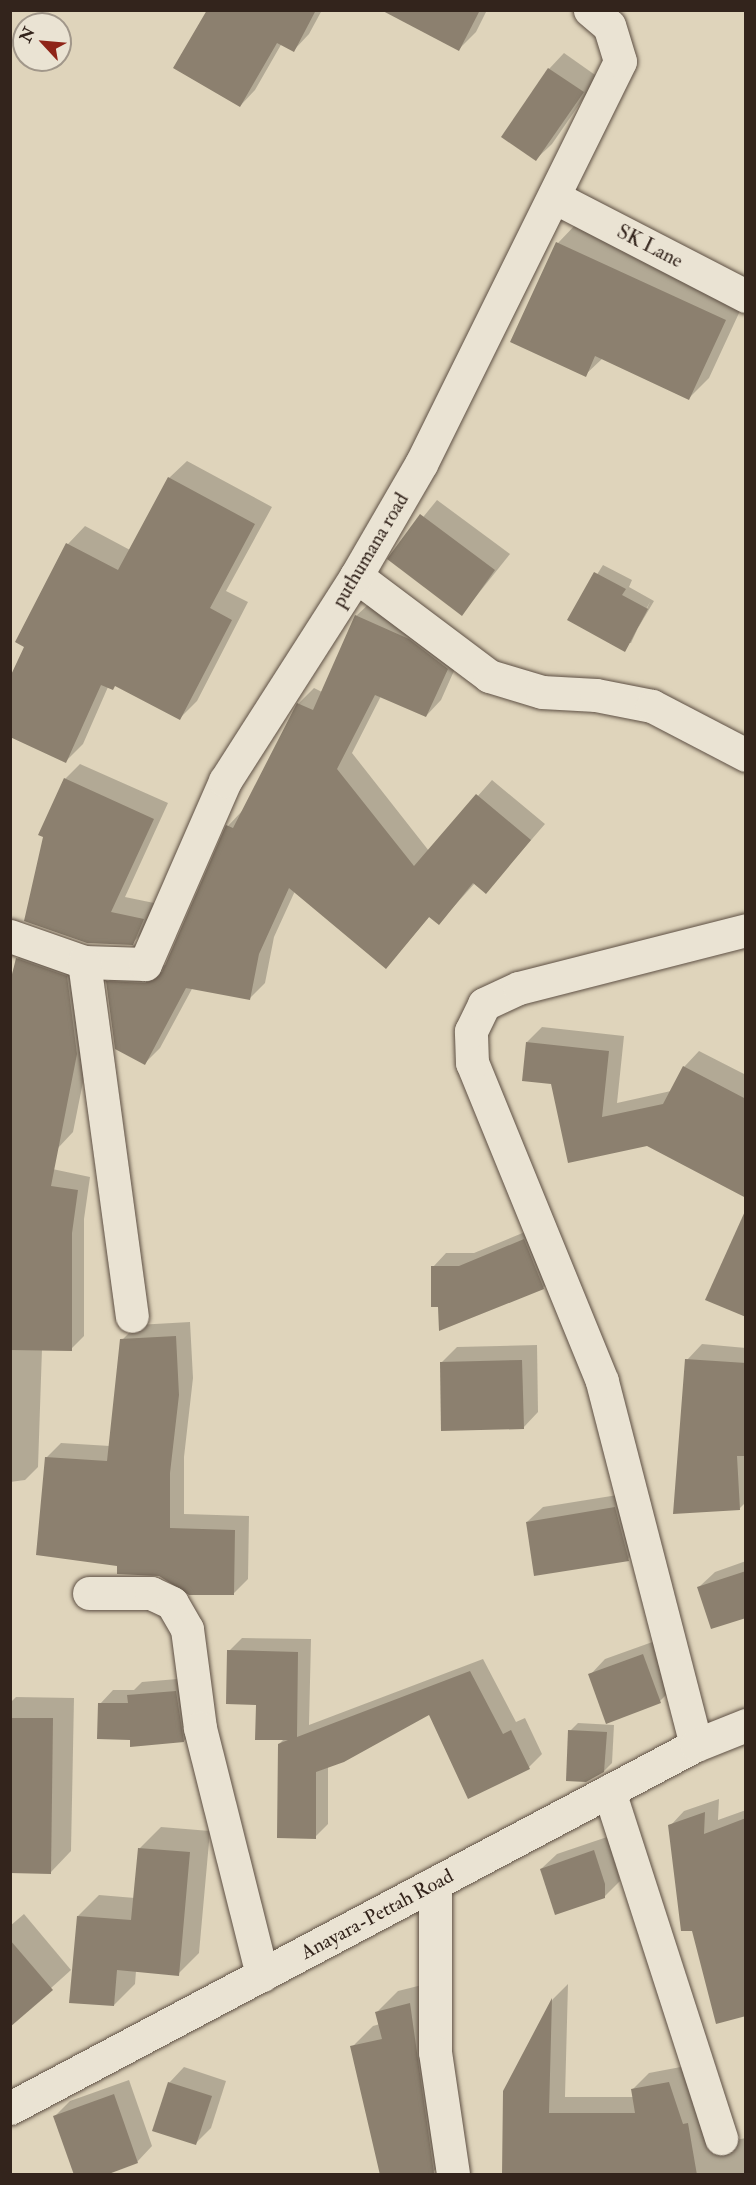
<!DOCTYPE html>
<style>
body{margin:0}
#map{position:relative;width:756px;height:2185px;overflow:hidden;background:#dfd4bb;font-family:"IM FELL Double Pica",serif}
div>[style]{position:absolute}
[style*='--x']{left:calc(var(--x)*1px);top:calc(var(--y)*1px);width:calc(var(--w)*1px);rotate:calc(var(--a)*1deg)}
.shadow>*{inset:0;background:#0003}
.building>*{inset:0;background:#8c806f}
.roads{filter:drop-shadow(0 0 2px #5e5044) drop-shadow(0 0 2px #5e5044)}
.minor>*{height:33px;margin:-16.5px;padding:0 16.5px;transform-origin:16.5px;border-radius:16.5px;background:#eae3d3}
.secondary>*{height:33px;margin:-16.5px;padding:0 16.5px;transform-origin:16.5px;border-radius:16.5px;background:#eae3d3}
span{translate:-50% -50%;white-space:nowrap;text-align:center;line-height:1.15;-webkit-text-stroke:4.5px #eae3d3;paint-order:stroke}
.street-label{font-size:20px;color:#33241c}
.frame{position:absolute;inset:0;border:12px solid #33241c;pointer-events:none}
.north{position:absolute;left:12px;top:12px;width:60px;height:60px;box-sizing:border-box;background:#eae3d3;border:2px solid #a1978a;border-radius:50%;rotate:296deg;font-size:16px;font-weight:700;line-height:24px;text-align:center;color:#33241c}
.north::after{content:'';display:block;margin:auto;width:21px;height:27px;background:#8f2418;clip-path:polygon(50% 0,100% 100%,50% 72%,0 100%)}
</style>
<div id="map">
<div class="shadow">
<i style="clip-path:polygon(209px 10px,322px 10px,309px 34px,294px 50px,282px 43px,255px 90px,240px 106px)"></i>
<i style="clip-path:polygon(409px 10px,487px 10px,476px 32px,459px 49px)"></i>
<i style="clip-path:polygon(564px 53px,598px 77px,552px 144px,536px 159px,549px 69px)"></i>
<i style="clip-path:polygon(578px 222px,745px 300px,709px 378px,689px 398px,603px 358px,585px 375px,512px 342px,558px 243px)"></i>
<i style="clip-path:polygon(187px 461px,272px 507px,226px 591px,248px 602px,197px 701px,180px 718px,116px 685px,108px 687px,83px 744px,66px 761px,26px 646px,17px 641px,68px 544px,85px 526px,130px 550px,169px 478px)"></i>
<i style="clip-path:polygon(437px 500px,510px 554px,462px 614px,389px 559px)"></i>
<i style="clip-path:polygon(evenodd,603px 565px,632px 580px,629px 587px,654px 601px,625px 650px,569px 619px,603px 565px,650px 602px,631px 643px,628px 643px,650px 602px)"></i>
<i style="clip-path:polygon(372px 601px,462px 653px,441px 700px,426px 716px,381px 696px,352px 753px,429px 851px,492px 780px,545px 824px,486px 892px,475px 883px,439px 923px,430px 916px,386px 967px,295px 891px,274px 937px,265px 983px,249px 999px,193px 987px,160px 1048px,145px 1063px,107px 982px,122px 967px,167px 965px,228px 826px,243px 810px,299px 703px,314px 688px,322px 692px,356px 616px)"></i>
<i style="clip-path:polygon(80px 764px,168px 803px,125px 897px,159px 904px,148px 928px,132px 943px,88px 942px,65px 779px)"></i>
<i style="clip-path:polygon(33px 943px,82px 961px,92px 1037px,73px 1132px,58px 1148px,10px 1128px,10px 980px,17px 959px)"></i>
<i style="clip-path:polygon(542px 1027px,624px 1036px,617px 1103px,671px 1091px,684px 1067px,699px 1051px,746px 1075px,746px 1122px,569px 1162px,552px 1083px,527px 1042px)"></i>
<i style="clip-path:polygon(10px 1160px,90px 1177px,84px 1219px,84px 1336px,71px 1349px,42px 1349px,38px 1467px,25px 1480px,10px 1482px)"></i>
<i style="clip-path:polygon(537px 1227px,557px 1274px,543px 1288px,433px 1267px,446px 1253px,474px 1253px)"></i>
<i style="clip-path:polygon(190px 1322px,193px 1378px,184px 1457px,184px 1514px,249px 1516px,248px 1579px,233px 1594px,119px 1565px,46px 1458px,61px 1443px,110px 1446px,122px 1340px,137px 1325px)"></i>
<i style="clip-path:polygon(702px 1344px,746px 1348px,746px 1502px,739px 1509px,687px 1360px)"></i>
<i style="clip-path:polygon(537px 1345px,538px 1412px,523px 1428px,441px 1363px,457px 1347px)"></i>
<i style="clip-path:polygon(630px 1493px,644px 1544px,628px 1559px,527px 1522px,543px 1507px)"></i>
<i style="clip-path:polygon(746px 1561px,746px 1616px,699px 1587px,715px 1572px)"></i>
<i style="clip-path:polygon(242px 1638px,311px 1639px,309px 1725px,483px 1659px,516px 1722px,525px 1718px,542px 1754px,529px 1767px,469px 1797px,429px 1713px,328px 1766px,328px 1824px,315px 1837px,279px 1744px,285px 1738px,257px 1703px,229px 1651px)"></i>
<i style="clip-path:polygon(658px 1640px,675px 1686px,660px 1701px,590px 1675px,605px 1659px)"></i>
<i style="clip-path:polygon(189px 1678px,197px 1727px,184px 1741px,131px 1738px,100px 1704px,113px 1690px,134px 1690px,142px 1682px)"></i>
<i style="clip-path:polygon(16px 1697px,74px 1698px,71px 1851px,50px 1873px,10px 1872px,10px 1703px)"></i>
<i style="clip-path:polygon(578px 1723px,614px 1725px,612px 1763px,604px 1771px,570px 1731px)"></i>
<i style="clip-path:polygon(719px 1799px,718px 1820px,746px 1810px,746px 2015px,670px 1826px,684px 1811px)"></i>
<i style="clip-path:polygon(161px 1827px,210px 1831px,199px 1953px,178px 1974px,136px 1971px,135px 1984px,114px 2005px,78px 1916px,99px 1895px,135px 1898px,140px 1848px)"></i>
<i style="clip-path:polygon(610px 1836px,620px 1881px,604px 1897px,541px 1869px,557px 1854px)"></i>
<i style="clip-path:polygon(24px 1914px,71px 1970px,10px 2025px,10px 1926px)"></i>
<i style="clip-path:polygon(430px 1983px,454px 2151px,433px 2172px,382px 2174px,352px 2047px,373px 2026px,380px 2024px,377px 2012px,398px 1991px)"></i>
<i style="clip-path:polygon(568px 1984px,565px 2097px,634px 2097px,632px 2090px,649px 2073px,686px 2066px,735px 2140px,746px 2138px,746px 2174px,503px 2174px,504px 2091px,553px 1999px)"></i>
<i style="clip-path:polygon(184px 2067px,226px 2081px,211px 2128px,196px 2143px,169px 2083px)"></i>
<i style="clip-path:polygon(129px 2080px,152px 2146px,137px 2162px,54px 2117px,70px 2101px)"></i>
</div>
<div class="building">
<i style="clip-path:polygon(207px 10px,316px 10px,294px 52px,277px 43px,240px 107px,173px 68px)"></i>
<i style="clip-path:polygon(381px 10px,480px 10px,459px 51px)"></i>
<i style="clip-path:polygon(548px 68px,584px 92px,536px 161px,501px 137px)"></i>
<i style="clip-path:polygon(556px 242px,726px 320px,689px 400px,595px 356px,586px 377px,510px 342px)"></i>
<i style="clip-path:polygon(168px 477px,255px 524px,210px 608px,232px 620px,180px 720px,115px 686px,113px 690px,101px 685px,66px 763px,10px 737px,10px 677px,24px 647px,15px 642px,66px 543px,118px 570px)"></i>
<i style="clip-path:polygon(420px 514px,495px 570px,462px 616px,387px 559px)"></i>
<i style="clip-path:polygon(594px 572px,626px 589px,622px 595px,648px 609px,625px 652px,567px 620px)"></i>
<i style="clip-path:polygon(355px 615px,409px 639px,448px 669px,426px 717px,375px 695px,337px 769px,414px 866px,476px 794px,531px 840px,486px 894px,473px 883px,439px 925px,429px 917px,386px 969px,289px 888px,259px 954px,250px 1000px,186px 988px,145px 1065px,115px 1049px,106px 981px,145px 983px,162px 972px,226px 825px,233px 828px,297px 703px,313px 710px)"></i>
<i style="clip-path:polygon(64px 778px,154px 819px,111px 912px,144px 919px,133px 945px,87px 943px,24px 921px,43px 837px,38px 835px)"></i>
<i style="clip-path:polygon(16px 958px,67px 976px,77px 1054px,51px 1186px,78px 1190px,72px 1233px,72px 1351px,10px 1350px,10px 983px)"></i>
<i style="clip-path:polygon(526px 1042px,609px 1051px,602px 1117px,663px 1104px,683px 1066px,746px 1099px,746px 1198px,647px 1146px,568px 1163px,551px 1084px,522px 1081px)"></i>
<i style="clip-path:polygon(746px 1209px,746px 1317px,705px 1300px)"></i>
<i style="clip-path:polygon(524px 1239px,544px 1289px,439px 1331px,438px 1307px,431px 1307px,431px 1266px,459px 1266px)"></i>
<i style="clip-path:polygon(176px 1336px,179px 1395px,170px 1473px,170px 1528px,235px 1530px,234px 1595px,189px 1595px,159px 1576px,117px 1574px,117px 1566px,36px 1555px,45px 1457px,107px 1461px,120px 1339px)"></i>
<i style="clip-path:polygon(685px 1359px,746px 1363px,746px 1456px,737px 1456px,740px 1510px,673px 1514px)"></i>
<i style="clip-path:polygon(522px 1360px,524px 1429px,441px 1431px,440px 1362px)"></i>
<i style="clip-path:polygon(615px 1507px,629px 1561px,534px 1576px,526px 1522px)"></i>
<i style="clip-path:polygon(746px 1571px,746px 1618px,711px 1629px,697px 1587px)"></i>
<i style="clip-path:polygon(227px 1650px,298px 1652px,297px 1737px,470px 1671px,503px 1734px,511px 1730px,530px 1769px,468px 1799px,429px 1715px,344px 1762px,316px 1772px,316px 1839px,277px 1838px,278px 1744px,288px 1740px,255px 1740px,256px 1705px,226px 1704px)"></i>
<i style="clip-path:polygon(643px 1654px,661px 1703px,606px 1724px,588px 1674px)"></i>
<i style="clip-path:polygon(176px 1691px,184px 1742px,130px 1747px,130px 1740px,97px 1739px,98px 1703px,128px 1703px,127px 1695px)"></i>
<i style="clip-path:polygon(10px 1718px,53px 1718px,51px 1874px,10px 1873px)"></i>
<i style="clip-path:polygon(568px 1730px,607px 1732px,604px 1772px,586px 1782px,566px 1781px)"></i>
<i style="clip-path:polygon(705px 1812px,704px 1834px,746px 1818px,746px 2016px,716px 2024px,692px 1931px,681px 1931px,668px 1825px)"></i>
<i style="clip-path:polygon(138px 1848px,190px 1852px,179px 1976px,117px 1970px,114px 2006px,69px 2003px,77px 1916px,131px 1920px)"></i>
<i style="clip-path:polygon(594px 1850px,605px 1884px,605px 1898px,555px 1915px,540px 1869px)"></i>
<i style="clip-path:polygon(10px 1940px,53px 1990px,10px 2027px)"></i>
<i style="clip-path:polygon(552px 1998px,549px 2113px,635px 2113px,631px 2089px,669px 2082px,683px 2124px,688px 2123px,697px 2175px,502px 2175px,503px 2091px)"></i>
<i style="clip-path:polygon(410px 2003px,434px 2173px,380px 2175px,350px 2046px,382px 2039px,375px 2012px)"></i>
<i style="clip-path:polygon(168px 2082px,212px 2096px,196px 2145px,152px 2131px)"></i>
<i style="clip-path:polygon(114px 2094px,138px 2163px,106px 2175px,74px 2175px,53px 2116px)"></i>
</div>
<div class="roads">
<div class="minor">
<i style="--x:554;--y:197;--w:216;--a:27.3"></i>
<i style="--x:356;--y:576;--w:166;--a:36.9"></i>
<i style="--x:489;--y:676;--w:55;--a:16.8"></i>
<i style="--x:542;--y:692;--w:54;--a:3.2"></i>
<i style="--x:596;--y:695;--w:57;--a:11.1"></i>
<i style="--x:652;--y:706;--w:106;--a:27.5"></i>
<i style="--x:10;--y:936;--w:78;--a:19.4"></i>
<i style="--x:84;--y:962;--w:61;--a:1.9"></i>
<i style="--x:145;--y:964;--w:200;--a:-66.4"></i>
<i style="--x:225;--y:781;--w:243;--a:-57.4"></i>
<i style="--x:356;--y:576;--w:129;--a:-59.9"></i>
<i style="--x:421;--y:464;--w:449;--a:-63.7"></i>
<i style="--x:620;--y:61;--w:37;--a:-107"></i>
<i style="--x:609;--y:26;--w:25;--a:-140"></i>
<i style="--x:84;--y:962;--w:357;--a:82.3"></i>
<i style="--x:89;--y:1593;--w:62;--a:0"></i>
<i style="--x:151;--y:1593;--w:23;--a:25"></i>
<i style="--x:172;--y:1603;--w:30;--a:60"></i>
<i style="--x:187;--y:1629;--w:100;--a:82.5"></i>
<i style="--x:200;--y:1728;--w:255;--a:75.9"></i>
<i style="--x:696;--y:1745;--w:376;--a:-104.5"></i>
<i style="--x:602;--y:1381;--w:344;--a:-112.2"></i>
<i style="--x:472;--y:1063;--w:32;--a:-92"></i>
<i style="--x:471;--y:1031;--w:30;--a:-64"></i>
<i style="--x:484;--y:1004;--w:38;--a:-25"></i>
<i style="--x:519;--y:988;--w:234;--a:-14.3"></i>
<i style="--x:609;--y:1791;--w:365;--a:72.1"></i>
<i style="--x:435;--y:1883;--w:169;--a:90"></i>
<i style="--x:435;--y:2052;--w:123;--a:81.6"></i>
</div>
<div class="secondary">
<i style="--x:10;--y:2108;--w:776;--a:-27.89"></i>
<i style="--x:696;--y:1745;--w:54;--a:-21.8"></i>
</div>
</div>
<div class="street-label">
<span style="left:650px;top:246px;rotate:27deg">SK Lane</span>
<span style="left:370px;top:550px;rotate:-59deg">puthumana road</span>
<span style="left:377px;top:1914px;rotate:-28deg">Anayara-Pettah Road</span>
</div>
<div class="frame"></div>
<div class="north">N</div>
</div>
